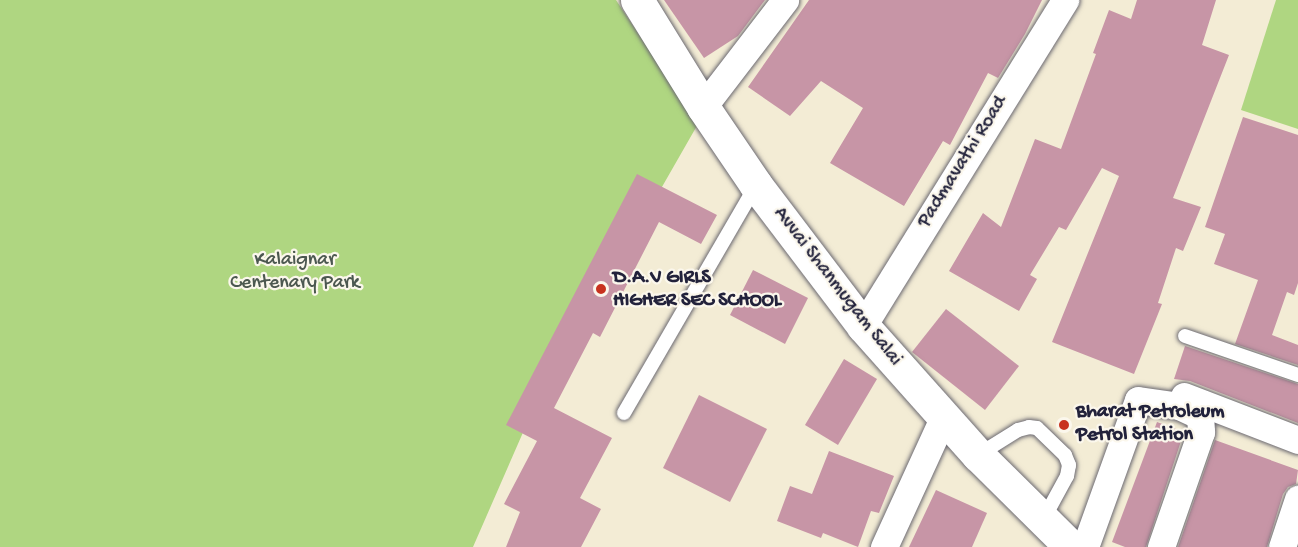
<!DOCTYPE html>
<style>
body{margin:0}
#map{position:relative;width:1298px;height:547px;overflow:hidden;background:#f3ecd5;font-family:"Gochi Hand",sans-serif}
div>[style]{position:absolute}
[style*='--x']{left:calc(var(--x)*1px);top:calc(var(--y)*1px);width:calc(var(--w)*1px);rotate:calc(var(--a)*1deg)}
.green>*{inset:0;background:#afd681}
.building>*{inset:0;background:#c795a6}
.roads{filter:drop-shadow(0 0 2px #6b6971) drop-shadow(0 0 2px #6b6971)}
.service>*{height:14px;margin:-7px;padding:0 7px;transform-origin:7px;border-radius:7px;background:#fff}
.minor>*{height:27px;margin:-13.5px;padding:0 13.5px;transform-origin:13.5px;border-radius:13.5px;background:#fff}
.tertiary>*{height:33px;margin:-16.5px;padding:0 16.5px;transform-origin:16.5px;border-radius:16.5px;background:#fff}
.dots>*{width:16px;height:16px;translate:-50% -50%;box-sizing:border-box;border:3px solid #fbf7ec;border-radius:50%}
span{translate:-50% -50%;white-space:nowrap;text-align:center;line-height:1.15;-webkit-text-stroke:4.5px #fbf7ec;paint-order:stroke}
.street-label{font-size:20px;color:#22223b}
.park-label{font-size:20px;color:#4c5850}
.poi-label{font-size:20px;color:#22223b;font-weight:700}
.left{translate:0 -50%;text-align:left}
</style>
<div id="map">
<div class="green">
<i style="clip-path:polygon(0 0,616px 0,698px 124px,528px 421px,473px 547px,0 547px)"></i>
<i style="clip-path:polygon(1276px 0,1298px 0,1298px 129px,1241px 110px)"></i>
</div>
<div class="building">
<i style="clip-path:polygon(664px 0,765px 0,738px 36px,704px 58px)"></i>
<i style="clip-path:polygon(809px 0,1042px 0,1025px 34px,998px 78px,988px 73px,950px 145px,943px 141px,904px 206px,830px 163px,863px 108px,821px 81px,790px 116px,748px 87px)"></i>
<i style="clip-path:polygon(1137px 0,1216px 0,1202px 45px,1229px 55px,1173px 198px,1201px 207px,1183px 251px,1176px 248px,1158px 303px,1162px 304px,1134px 374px,1052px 342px,1119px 176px,1102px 168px,1066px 230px,1059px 227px,1030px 275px,1037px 279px,1019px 311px,949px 271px,983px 213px,1001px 227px,1035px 139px,1061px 149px,1096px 54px,1093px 53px,1109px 10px,1131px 19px)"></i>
<i style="clip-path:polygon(1243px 117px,1298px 135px,1298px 283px,1294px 295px,1287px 292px,1272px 335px,1298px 345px,1298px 365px,1235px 344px,1258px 280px,1214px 264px,1225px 234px,1205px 227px)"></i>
<i style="clip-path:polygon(637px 174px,717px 215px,701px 244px,659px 222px,600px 337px,593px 333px,554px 408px,612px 438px,580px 498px,601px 509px,581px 547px,506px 547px,520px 512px,504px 504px,537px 441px,506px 425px)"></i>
<i style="clip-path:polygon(753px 270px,808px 298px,785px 344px,730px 315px)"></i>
<i style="clip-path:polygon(946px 309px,1019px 366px,985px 410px,912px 352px)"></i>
<i style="clip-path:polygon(1185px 346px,1298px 384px,1298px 423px,1190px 381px,1174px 379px)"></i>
<i style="clip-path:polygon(844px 359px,877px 379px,838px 445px,805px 425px)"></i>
<i style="clip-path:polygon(699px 395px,767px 429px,730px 502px,663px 468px)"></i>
<i style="clip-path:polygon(1157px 422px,1184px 432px,1146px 547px,1125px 547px,1112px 542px)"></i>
<i style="clip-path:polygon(1215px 440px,1298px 470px,1296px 484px,1288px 487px,1283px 494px,1267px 547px,1178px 547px)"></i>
<i style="clip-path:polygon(829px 451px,894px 476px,879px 513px,871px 511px,858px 547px,823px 533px,821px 538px,777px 521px,790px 486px,812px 494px)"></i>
<i style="clip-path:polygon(936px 490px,987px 513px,972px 547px,909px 547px)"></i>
</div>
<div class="roads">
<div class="service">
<i style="--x:1185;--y:336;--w:120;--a:19"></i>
<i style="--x:624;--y:413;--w:263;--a:-59.9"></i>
<i style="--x:978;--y:455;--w:47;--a:-32"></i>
<i style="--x:1018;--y:430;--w:11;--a:-15"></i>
<i style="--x:1029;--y:427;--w:8;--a:7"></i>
<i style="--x:1037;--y:428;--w:39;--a:44"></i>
<i style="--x:1065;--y:455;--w:11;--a:68"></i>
<i style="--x:1069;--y:465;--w:11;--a:100"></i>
<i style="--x:1067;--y:476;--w:50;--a:118.6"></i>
</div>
<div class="minor">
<i style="--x:703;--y:107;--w:135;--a:-52.5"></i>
<i style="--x:863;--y:326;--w:384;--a:-58.2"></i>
<i style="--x:1184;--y:396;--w:122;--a:21.1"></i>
<i style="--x:884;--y:547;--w:142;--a:-65.4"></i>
<i style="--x:1085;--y:547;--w:156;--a:-70.2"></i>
<i style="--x:1138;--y:400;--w:41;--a:8.3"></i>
<i style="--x:1179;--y:406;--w:23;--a:25"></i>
<i style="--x:1200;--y:416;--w:16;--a:86"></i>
<i style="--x:1201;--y:432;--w:122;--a:109.2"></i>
<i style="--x:1282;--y:547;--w:51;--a:-71.6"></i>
</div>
<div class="tertiary">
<i style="--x:637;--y:0;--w:126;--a:58.3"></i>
<i style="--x:703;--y:107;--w:94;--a:55.8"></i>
<i style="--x:756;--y:185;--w:177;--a:52.8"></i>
<i style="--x:863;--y:326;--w:173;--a:48.3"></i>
<i style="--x:978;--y:455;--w:131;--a:44.7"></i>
</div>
</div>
<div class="dots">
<i style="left:601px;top:289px;background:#c8321e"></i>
<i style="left:1064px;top:425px;background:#c8321e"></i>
</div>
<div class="street-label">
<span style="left:963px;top:162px;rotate:-58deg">Padmavathi Road</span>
<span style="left:837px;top:287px;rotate:52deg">Avvai Shanmugam Salai</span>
</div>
<div class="park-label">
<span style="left:295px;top:272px">Kalaignar<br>Centenary Park</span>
</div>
<div class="poi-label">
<span class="left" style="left:613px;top:290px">D.A.V GIRLS<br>HIGHER SEC SCHOOL</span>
<span class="left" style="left:1076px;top:424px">Bharat Petroleum<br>Petrol Station</span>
</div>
</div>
